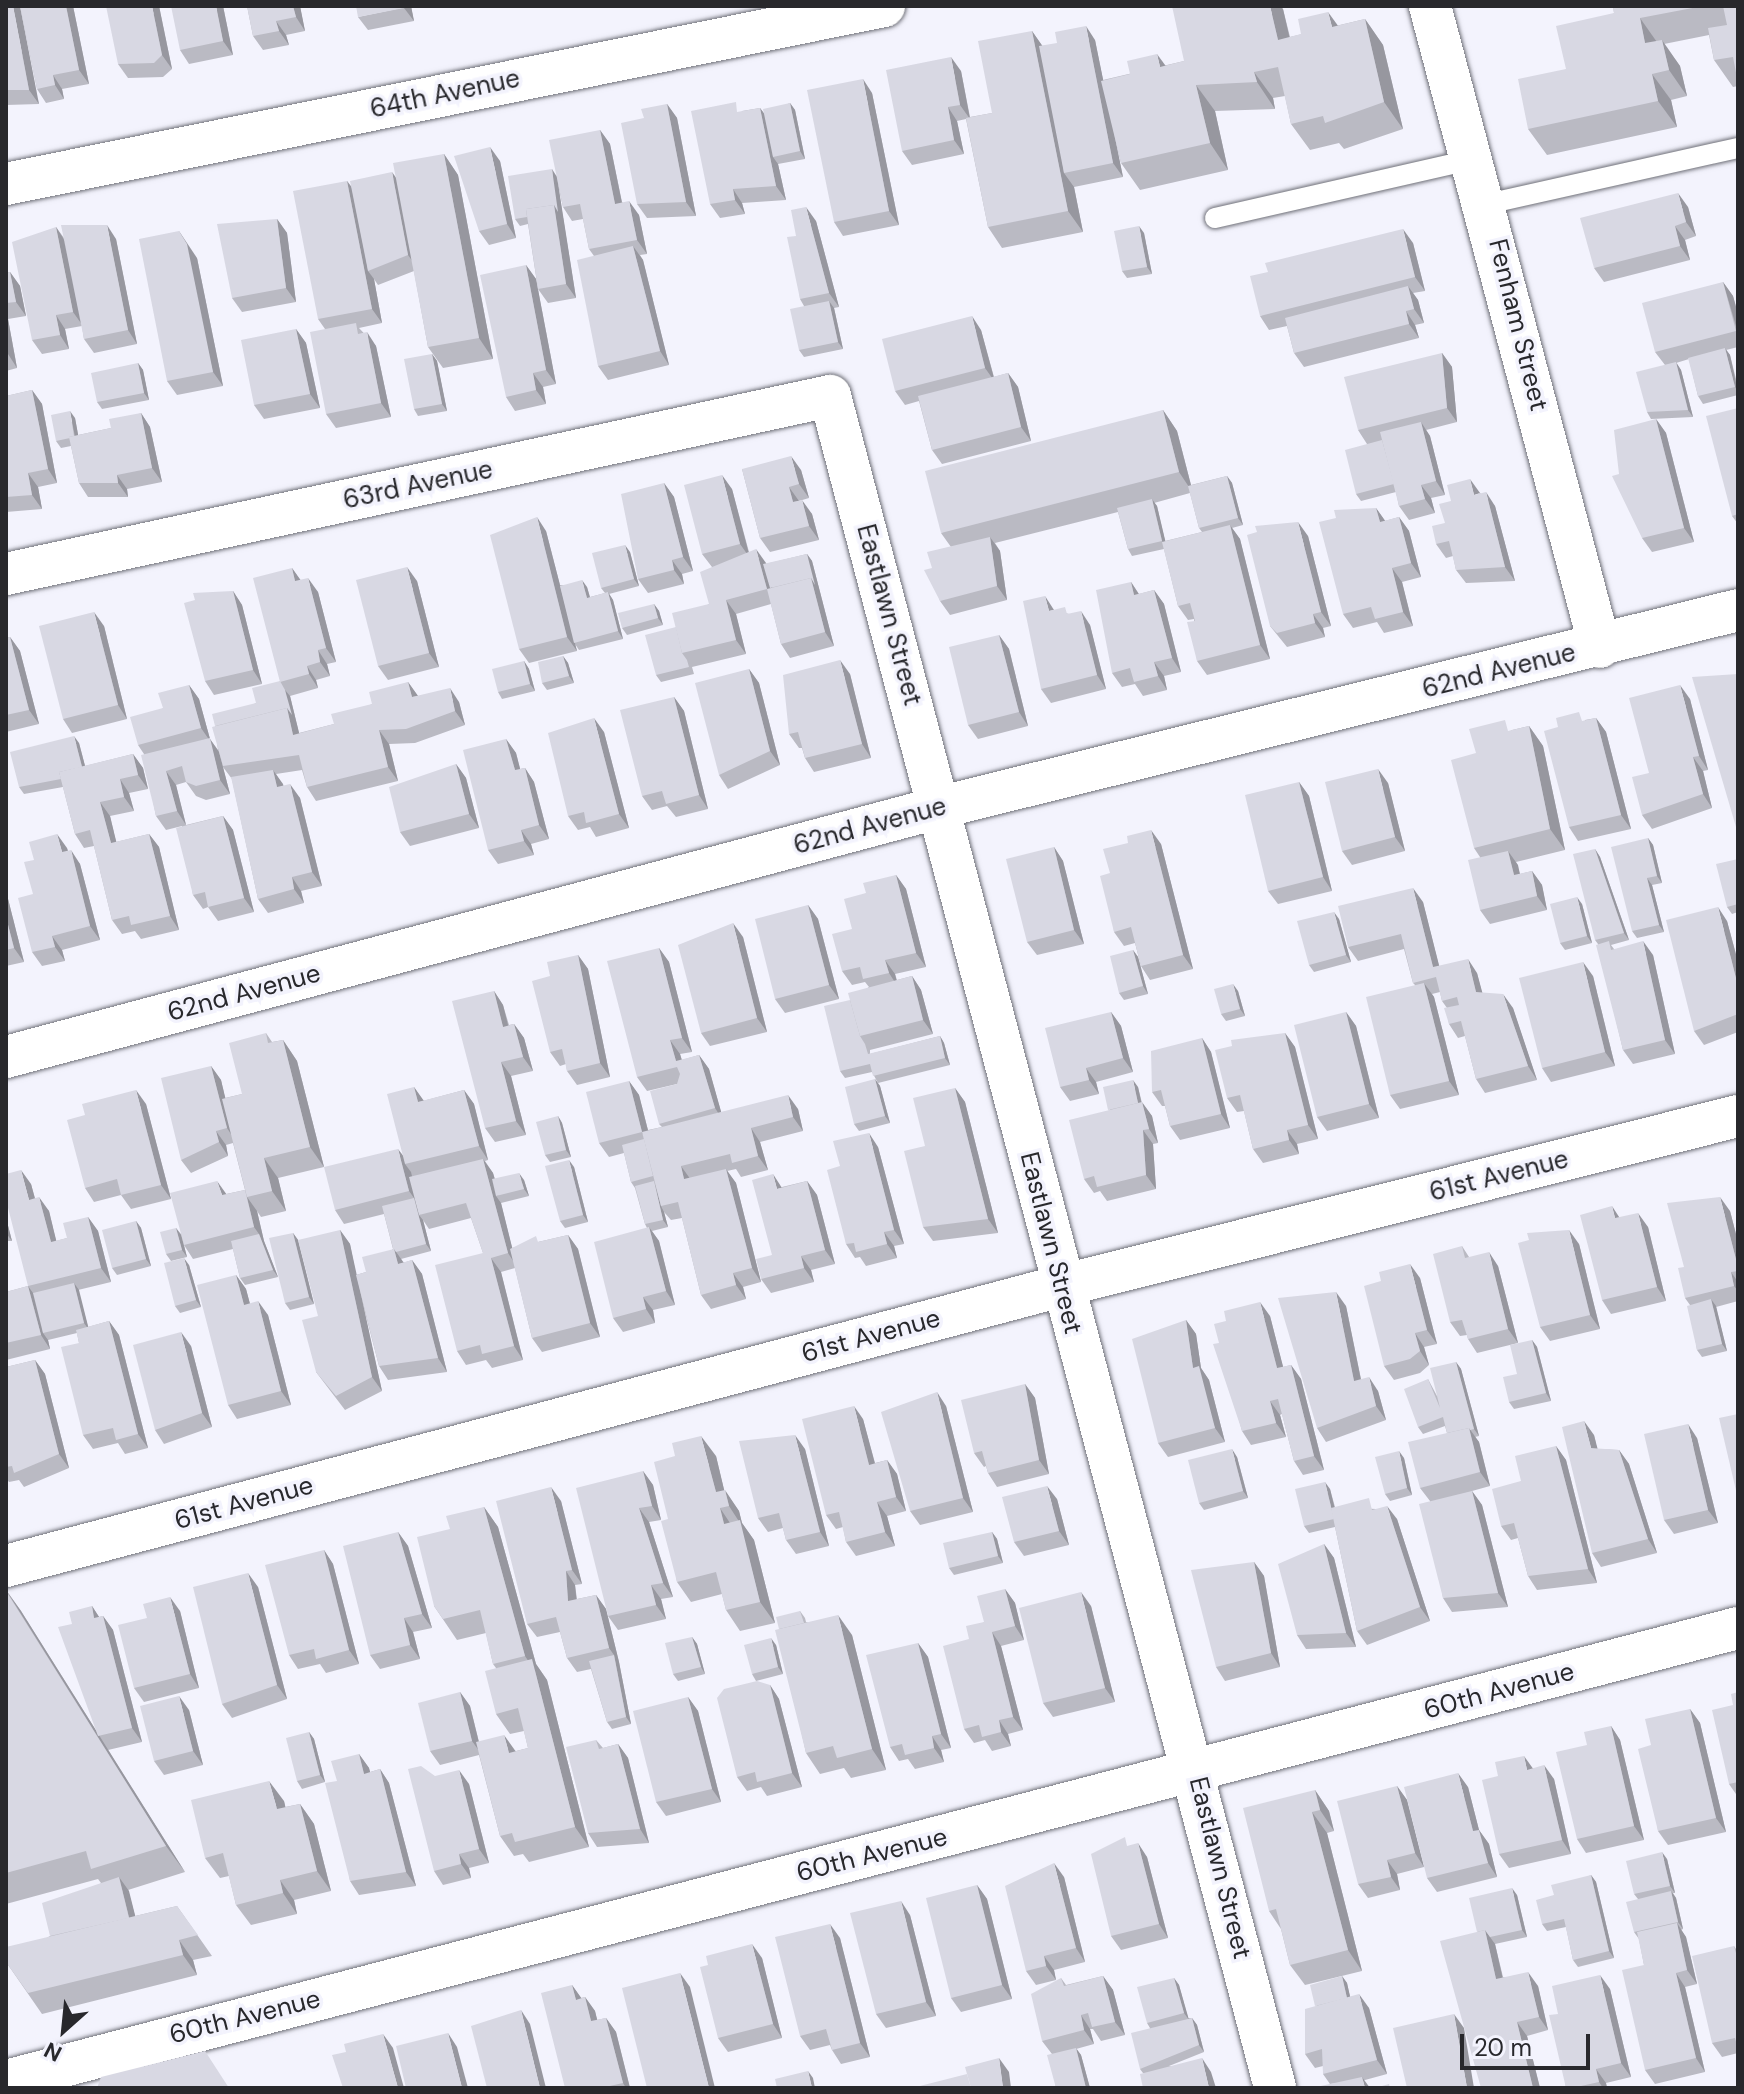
<!DOCTYPE html>
<style>
body{margin:0}
#map{position:relative;width:1744px;height:2094px;overflow:hidden;background:#f3f3fd;font-family:"DM Sans",sans-serif}
div>[style]{position:absolute}
[style*='--x']{left:calc(var(--x)*1px);top:calc(var(--y)*1px);width:calc(var(--w)*1px);rotate:calc(var(--a)*1deg)}
.roads{filter:drop-shadow(0 0 2px #6f7078) drop-shadow(0 0 2px #6f7078)}
.lane>*{height:20px;margin:-10px;padding:0 10px;transform-origin:10px;border-radius:10px;background:#fff}
.street>*{height:42px;margin:-21px;padding:0 21px;transform-origin:21px;border-radius:21px;background:#fff}
.wall>*{inset:0;background:#babac3}
.shaded-wall>*{inset:0;background:#97979f}
.building>*{inset:0;background:#d8d8e3}
span{translate:-50% -50%;white-space:nowrap;text-align:center;line-height:1.15;-webkit-text-stroke:7px #f3f3fd;paint-order:stroke}
.street-label{font-size:26px;color:#28282c}
.frame{position:absolute;inset:0;border:8px solid #28282c;pointer-events:none}
.north{position:absolute;left:24px;top:1990px;width:80px;height:80px;-webkit-text-stroke:6px #f3f3fd;paint-order:stroke;rotate:207deg;font-size:22px;font-weight:700;line-height:32px;text-align:center;color:#28282c}
.north::after{content:'';display:block;margin:auto;width:28px;height:36px;background:#28282c;clip-path:polygon(50% 0,100% 100%,50% 72%,0 100%)}
.scale{position:absolute;left:1460px;top:2034px;width:130px;height:36px;box-sizing:border-box;border:4px solid #28282c;border-top:0;padding-left:10px;font-size:24px;line-height:28px;white-space:nowrap;color:#28282c;-webkit-text-stroke:6px #f3f3fd;paint-order:stroke}
</style>
<div id="map">
<div class="roads">
<div class="lane">
<i style="--x:1487;--y:204;--w:257;--a:-12.6"></i>
<i style="--x:1215;--y:218;--w:267;--a:-12.8"></i>
</div>
<div class="street">
<i style="--x:1430;--y:6;--w:663;--a:75.15"></i>
<i style="--x:6;--y:184;--w:896;--a:-11.46"></i>
<i style="--x:6;--y:574;--w:843;--a:-12.19"></i>
<i style="--x:830;--y:396;--w:1750;--a:75.26"></i>
<i style="--x:6;--y:1057;--w:968;--a:-14.97"></i>
<i style="--x:941;--y:807;--w:821;--a:-13.88"></i>
<i style="--x:6;--y:1566;--w:1092;--a:-14.86"></i>
<i style="--x:1061;--y:1286;--w:698;--a:-14.1"></i>
<i style="--x:6;--y:2081;--w:1790;--a:-14.66"></i>
</div>
</div>
<div class="wall">
<i style="clip-path:polygon(6px 6px,39px 104px,6px 105px)"></i>
<i style="clip-path:polygon(20px 6px,73px 6px,89px 84px,62px 89px,64px 99px,46px 103px,37px 89px)"></i>
<i style="clip-path:polygon(159px 6px,172px 69px,163px 77px,128px 78px,118px 64px)"></i>
<i style="clip-path:polygon(223px 6px,233px 55px,189px 64px,180px 50px)"></i>
<i style="clip-path:polygon(247px 6px,300px 6px,305px 31px,286px 35px,289px 45px,263px 50px,253px 36px)"></i>
<i style="clip-path:polygon(411px 6px,414px 21px,368px 30px,358px 17px)"></i>
<i style="clip-path:polygon(1613px 6px,1738px 6px,1738px 86px,1733px 87px,1714px 60px,1709px 35px,1664px 44px,1680px 66px,1687px 96px,1671px 100px,1677px 127px,1547px 155px,1528px 129px,1566px 69px,1614px 13px)"></i>
<i style="clip-path:polygon(1283px 9px,1290px 37px,1365px 19px,1383px 45px,1403px 129px,1344px 149px,1339px 143px,1310px 150px,1291px 124px,1285px 96px,1273px 98px,1275px 109px,1215px 111px,1228px 170px,1140px 190px,1121px 163px,1114px 135px,1123px 177px,1074px 187px,1083px 232px,1002px 248px,988px 227px,966px 119px,957px 121px,964px 154px,912px 165px,902px 151px,961px 71px,970px 117px,992px 113px,1032px 31px,1042px 46px,1095px 40px,1103px 80px,1184px 61px)"></i>
<i style="clip-path:polygon(872px 93px,899px 225px,843px 236px,834px 222px)"></i>
<i style="clip-path:polygon(790px 103px,795px 110px,805px 159px,778px 164px,786px 200px,742px 203px,745px 214px,720px 218px,710px 204px,742px 111px,760px 108px,764px 114px)"></i>
<i style="clip-path:polygon(667px 104px,677px 118px,696px 216px,647px 218px,637px 204px,644px 118px)"></i>
<i style="clip-path:polygon(600px 130px,610px 144px,622px 202px,639px 215px,647px 254px,640px 255px,643px 260px,669px 365px,608px 380px,598px 366px,594px 256px,589px 249px,583px 219px,572px 221px,563px 207px,557px 180px,576px 298px,548px 303px,538px 289px,528px 224px,520px 226px,515px 219px)"></i>
<i style="clip-path:polygon(444px 154px,458px 175px,493px 359px,443px 368px,428px 347px,414px 271px,378px 285px,374px 279px,382px 323px,359px 328px,376px 346px,391px 417px,336px 428px,326px 414px,325px 329px,318px 319px,347px 181px,351px 186px,396px 178px)"></i>
<i style="clip-path:polygon(500px 161px,516px 238px,489px 245px,479px 231px)"></i>
<i style="clip-path:polygon(1688px 207px,1696px 236px,1685px 240px,1690px 260px,1604px 282px,1594px 268px)"></i>
<i style="clip-path:polygon(277px 219px,287px 233px,296px 302px,242px 312px,232px 298px)"></i>
<i style="clip-path:polygon(816px 221px,839px 307px,834px 308px,843px 349px,804px 357px,799px 350px,804px 306px,800px 299px,796px 236px)"></i>
<i style="clip-path:polygon(56px 227px,64px 238px,116px 239px,137px 344px,94px 353px,84px 339px,82px 326px,65px 329px,69px 349px,42px 354px,32px 340px)"></i>
<i style="clip-path:polygon(1144px 233px,1152px 274px,1127px 278px,1122px 271px)"></i>
<i style="clip-path:polygon(1413px 243px,1425px 291px,1413px 293px,1418px 300px,1424px 323px,1415px 325px,1419px 338px,1304px 367px,1294px 353px,1287px 326px,1269px 330px,1260px 316px)"></i>
<i style="clip-path:polygon(197px 258px,223px 386px,177px 395px,167px 381px)"></i>
<i style="clip-path:polygon(526px 265px,536px 279px,556px 384px,543px 387px,546px 404px,515px 411px,506px 397px)"></i>
<i style="clip-path:polygon(10px 272px,20px 286px,26px 316px,8px 319px,17px 368px,6px 371px,6px 273px)"></i>
<i style="clip-path:polygon(1723px 282px,1733px 296px,1738px 314px,1738px 347px,1726px 350px,1730px 355px,1738px 387px,1738px 395px,1703px 404px,1698px 396px,1689px 359px,1676px 363px,1681px 370px,1693px 417px,1651px 419px,1647px 412px,1665px 365px,1655px 352px)"></i>
<i style="clip-path:polygon(296px 329px,306px 343px,320px 408px,264px 419px,254px 405px)"></i>
<i style="clip-path:polygon(981px 330px,994px 377px,1008px 373px,1018px 387px,1031px 441px,942px 464px,932px 450px,919px 401px,905px 405px,895px 391px)"></i>
<i style="clip-path:polygon(1442px 353px,1452px 367px,1457px 422px,1426px 430px,1430px 436px,1445px 495px,1431px 498px,1435px 513px,1409px 520px,1399px 506px,1396px 492px,1361px 501px,1356px 494px,1367px 444px,1358px 430px)"></i>
<i style="clip-path:polygon(432px 354px,437px 361px,447px 411px,418px 416px,414px 409px)"></i>
<i style="clip-path:polygon(138px 363px,143px 370px,149px 400px,102px 409px,97px 402px)"></i>
<i style="clip-path:polygon(32px 390px,42px 404px,57px 483px,38px 487px,42px 509px,6px 512px,6px 396px)"></i>
<i style="clip-path:polygon(1738px 408px,1738px 524px,1732px 516px)"></i>
<i style="clip-path:polygon(evenodd,1163px 410px,1177px 431px,1191px 485px,1227px 476px,1232px 483px,1243px 525px,1232px 528px,1240px 539px,1270px 659px,1207px 675px,1197px 661px,1194px 619px,1188px 620px,1178px 606px,1164px 549px,1132px 556px,1128px 549px,1118px 512px,995px 543px,1000px 551px,1007px 600px,950px 615px,940px 601px,932px 568px,951px 547px,941px 533px,1163px 410px,1190px 493px,1199px 528px,1202px 532px,1165px 541px,1157px 506px,1154px 503px,1190px 493px)"></i>
<i style="clip-path:polygon(141px 413px,150px 427px,162px 482px,127px 489px,128px 497px,88px 497px,79px 483px,71px 446px,61px 448px,56px 441px,75px 418px,78px 435px,111px 428px)"></i>
<i style="clip-path:polygon(1656px 419px,1666px 433px,1694px 542px,1652px 552px,1642px 538px)"></i>
<i style="clip-path:polygon(742px 469px,801px 470px,809px 498px,799px 501px,812px 514px,819px 540px,770px 552px,760px 538px)"></i>
<i style="clip-path:polygon(664px 483px,674px 497px,693px 571px,682px 574px,684px 584px,648px 593px,638px 579px)"></i>
<i style="clip-path:polygon(732px 489px,749px 552px,766px 564px,807px 554px,812px 561px,834px 646px,790px 658px,781px 644px,771px 604px,736px 614px,746px 654px,692px 667px,694px 674px,661px 682px,656px 675px,676px 627px,709px 604px,712px 567px,702px 554px)"></i>
<i style="clip-path:polygon(1480px 493px,1495px 506px,1515px 581px,1466px 583px,1456px 570px,1453px 556px,1446px 558px,1436px 544px,1445px 523px)"></i>
<i style="clip-path:polygon(1376px 508px,1385px 521px,1399px 517px,1409px 531px,1421px 577px,1402px 582px,1413px 626px,1384px 633px,1377px 622px,1353px 628px,1343px 614px)"></i>
<i style="clip-path:polygon(546px 531px,560px 585px,587px 587px,590px 597px,605px 593px,601px 588px,630px 552px,639px 586px,609px 594px,613px 600px,623px 639px,579px 650px,575px 644px,577px 651px,529px 663px,519px 649px)"></i>
<i style="clip-path:polygon(1308px 536px,1331px 626px,1323px 628px,1325px 637px,1287px 647px,1270px 626px)"></i>
<i style="clip-path:polygon(292px 568px,300px 580px,318px 592px,336px 662px,327px 664px,330px 676px,316px 680px,318px 688px,290px 696px,299px 733px,334px 724px,372px 704px,408px 682px,418px 696px,459px 702px,465px 725px,415px 743px,389px 744px,398px 781px,316px 801px,307px 787px,302px 770px,276px 774px,283px 786px,300px 798px,322px 886px,301px 891px,304px 903px,268px 913px,258px 899px,232px 779px,223px 767px,230px 794px,206px 800px,196px 796px,186px 782px,176px 785px,186px 825px,223px 816px,233px 830px,254px 912px,218px 921px,208px 907px,203px 909px,193px 895px,182px 826px,166px 830px,156px 816px,144px 754px,138px 745px,163px 708px,189px 685px,199px 699px,210px 739px,218px 750px,215px 726px,256px 703px,280px 681px)"></i>
<i style="clip-path:polygon(417px 581px,439px 667px,388px 680px,378px 666px)"></i>
<i style="clip-path:polygon(1131px 582px,1139px 594px,1154px 590px,1164px 604px,1181px 672px,1164px 676px,1167px 690px,1143px 696px,1135px 684px,1122px 687px,1112px 673px)"></i>
<i style="clip-path:polygon(233px 591px,242px 605px,262px 684px,214px 695px,205px 681px)"></i>
<i style="clip-path:polygon(654px 604px,659px 611px,663px 625px,627px 635px,622px 628px)"></i>
<i style="clip-path:polygon(1054px 610px,1069px 614px,1090px 625px,1106px 689px,1051px 703px,1041px 689px)"></i>
<i style="clip-path:polygon(104px 626px,127px 719px,72px 733px,63px 719px)"></i>
<i style="clip-path:polygon(999px 635px,1009px 649px,1028px 726px,978px 739px,968px 725px)"></i>
<i style="clip-path:polygon(10px 637px,20px 651px,39px 724px,6px 732px,6px 638px)"></i>
<i style="clip-path:polygon(563px 656px,568px 663px,574px 683px,547px 690px,542px 683px)"></i>
<i style="clip-path:polygon(524px 661px,529px 669px,535px 691px,502px 699px,498px 692px)"></i>
<i style="clip-path:polygon(749px 669px,759px 683px,780px 765px,728px 789px,719px 775px)"></i>
<i style="clip-path:polygon(850px 674px,871px 758px,814px 772px,805px 758px,802px 748px,799px 748px,789px 734px)"></i>
<i style="clip-path:polygon(674px 697px,684px 711px,708px 809px,676px 817px,667px 806px,652px 810px,642px 796px)"></i>
<i style="clip-path:polygon(1690px 699px,1708px 770px,1703px 771px,1712px 808px,1652px 829px,1642px 815px,1649px 773px)"></i>
<i style="clip-path:polygon(1596px 718px,1606px 732px,1631px 829px,1578px 841px,1569px 827px,1585px 720px)"></i>
<i style="clip-path:polygon(1529px 726px,1543px 746px,1565px 850px,1516px 862px,1520px 874px,1532px 871px,1542px 885px,1547px 910px,1490px 924px,1480px 910px,1480px 857px,1474px 848px,1476px 753px,1512px 730px)"></i>
<i style="clip-path:polygon(604px 732px,629px 828px,596px 837px,590px 827px,578px 830px,568px 816px)"></i>
<i style="clip-path:polygon(506px 739px,516px 753px,520px 769px,525px 768px,534px 782px,549px 839px,531px 844px,534px 855px,498px 864px,488px 850px)"></i>
<i style="clip-path:polygon(79px 743px,85px 766px,133px 754px,143px 768px,148px 789px,129px 793px,134px 811px,110px 816px,116px 842px,149px 834px,159px 847px,179px 930px,141px 939px,135px 931px,122px 934px,112px 920px,94px 846px,84px 848px,75px 834px,63px 787px,24px 794px,19px 787px)"></i>
<i style="clip-path:polygon(456px 764px,466px 778px,479px 828px,410px 846px,400px 832px)"></i>
<i style="clip-path:polygon(1299px 782px,1309px 796px,1332px 891px,1278px 904px,1268px 891px)"></i>
<i style="clip-path:polygon(1388px 783px,1405px 851px,1352px 865px,1342px 851px)"></i>
<i style="clip-path:polygon(1648px 838px,1653px 845px,1662px 883px,1652px 885px,1664px 932px,1637px 938px,1632px 931px)"></i>
<i style="clip-path:polygon(1161px 844px,1193px 969px,1150px 980px,1141px 966px,1135px 943px,1124px 946px,1114px 932px,1110px 873px)"></i>
<i style="clip-path:polygon(1054px 847px,1063px 861px,1084px 944px,1037px 955px,1027px 942px)"></i>
<i style="clip-path:polygon(67px 848px,68px 851px,80px 864px,100px 940px,62px 950px,65px 961px,42px 966px,32px 952px,33px 894px)"></i>
<i style="clip-path:polygon(1595px 849px,1600px 857px,1629px 940px,1611px 945px,1614px 949px,1653px 955px,1675px 1054px,1633px 1064px,1623px 1050px,1598px 944px,1595px 940px)"></i>
<i style="clip-path:polygon(1738px 859px,1738px 912px,1732px 914px,1727px 907px)"></i>
<i style="clip-path:polygon(896px 875px,906px 889px,926px 967px,895px 974px,897px 980px,912px 976px,921px 990px,933px 1034px,870px 1050px,870px 1054px,940px 1036px,944px 1043px,950px 1065px,878px 1083px,872px 1072px,845px 1078px,840px 1071px,850px 1000px,869px 987px,865px 982px,852px 985px,842px 971px,852px 929px,866px 893px)"></i>
<i style="clip-path:polygon(6px 891px,24px 962px,6px 966px)"></i>
<i style="clip-path:polygon(1423px 902px,1439px 966px,1477px 973px,1482px 993px,1513px 1008px,1537px 1080px,1485px 1093px,1476px 1079px,1465px 1036px,1458px 1038px,1449px 1024px,1447px 1008px,1442px 1001px,1440px 992px,1432px 994px,1434px 997px,1459px 1095px,1400px 1109px,1390px 1095px,1415px 985px,1413px 983px,1404px 949px,1358px 961px,1348px 947px)"></i>
<i style="clip-path:polygon(1582px 904px,1592px 943px,1565px 950px,1560px 943px)"></i>
<i style="clip-path:polygon(808px 905px,818px 919px,839px 999px,785px 1013px,775px 999px)"></i>
<i style="clip-path:polygon(1339px 919px,1351px 962px,1314px 972px,1309px 965px)"></i>
<i style="clip-path:polygon(1727px 921px,1738px 962px,1738px 1032px,1704px 1045px,1694px 1031px)"></i>
<i style="clip-path:polygon(743px 937px,767px 1032px,710px 1046px,701px 1033px)"></i>
<i style="clip-path:polygon(659px 948px,669px 962px,692px 1052px,680px 1054px,682px 1060px,699px 1055px,709px 1069px,721px 1112px,798px 1109px,803px 1131px,760px 1142px,768px 1170px,741px 1177px,736px 1169px,727px 1171px,736px 1183px,761px 1282px,743px 1287px,746px 1299px,711px 1309px,701px 1295px,682px 1218px,671px 1220px,664px 1212px,668px 1227px,652px 1231px,659px 1241px,675px 1305px,653px 1310px,655px 1323px,623px 1332px,613px 1318px,647px 1228px,645px 1224px,635px 1188px,631px 1182px,624px 1153px,609px 1157px,599px 1143px,629px 1081px,639px 1095px,648px 1130px,662px 1127px,659px 1124px,677px 1084px,647px 1091px,637px 1077px)"></i>
<i style="clip-path:polygon(1133px 950px,1138px 957px,1148px 994px,1124px 1000px,1119px 993px)"></i>
<i style="clip-path:polygon(578px 955px,588px 969px,610px 1077px,577px 1085px,567px 1071px,566px 1064px,560px 1066px,550px 1052px,550px 976px)"></i>
<i style="clip-path:polygon(1593px 976px,1615px 1066px,1551px 1082px,1542px 1068px)"></i>
<i style="clip-path:polygon(494px 991px,503px 1005px,509px 1025px,514px 1024px,524px 1038px,533px 1071px,511px 1076px,526px 1135px,495px 1142px,485px 1128px)"></i>
<i style="clip-path:polygon(1238px 991px,1245px 1016px,1226px 1021px,1221px 1014px)"></i>
<i style="clip-path:polygon(1111px 1012px,1121px 1026px,1133px 1072px,1096px 1082px,1099px 1094px,1070px 1101px,1060px 1087px)"></i>
<i style="clip-path:polygon(1346px 1012px,1356px 1026px,1379px 1118px,1327px 1131px,1317px 1117px)"></i>
<i style="clip-path:polygon(266px 1033px,272px 1042px,283px 1040px,297px 1061px,324px 1167px,278px 1178px,286px 1211px,261px 1217px,257px 1211px,264px 1241px,278px 1277px,245px 1285px,240px 1278px,233px 1249px,193px 1259px,184px 1245px,187px 1257px,171px 1261px,166px 1254px,176px 1228px,181px 1234px,226px 1194px,245px 1190px,233px 1143px,226px 1145px,228px 1156px,191px 1173px,181px 1160px,211px 1066px,221px 1080px,225px 1098px,242px 1094px)"></i>
<i style="clip-path:polygon(1285px 1033px,1295px 1047px,1318px 1139px,1297px 1144px,1299px 1154px,1263px 1163px,1253px 1149px,1244px 1111px,1237px 1112px,1227px 1098px)"></i>
<i style="clip-path:polygon(1202px 1038px,1211px 1052px,1230px 1128px,1180px 1140px,1170px 1126px,1165px 1106px,1162px 1106px,1152px 1092px)"></i>
<i style="clip-path:polygon(875px 1079px,880px 1086px,890px 1123px,859px 1131px,854px 1124px)"></i>
<i style="clip-path:polygon(414px 1087px,423px 1101px,464px 1090px,474px 1104px,488px 1160px,485px 1161px,493px 1173px,495px 1179px,524px 1180px,529px 1196px,501px 1203px,512px 1248px,568px 1235px,578px 1249px,600px 1337px,542px 1352px,532px 1338px,515px 1268px,501px 1272px,523px 1360px,492px 1368px,486px 1360px,466px 1365px,457px 1351px,483px 1253px,471px 1218px,429px 1229px,423px 1220px,431px 1251px,401px 1259px,403px 1263px,412px 1260px,422px 1274px,447px 1372px,388px 1380px,379px 1366px,360px 1293px,382px 1391px,345px 1410px,316px 1372px,318px 1316px,340px 1230px,350px 1244px,356px 1275px,366px 1272px,393px 1249px,384px 1214px,344px 1224px,335px 1210px,403px 1155px)"></i>
<i style="clip-path:polygon(1138px 1087px,1142px 1103px,1152px 1116px,1158px 1143px,1153px 1144px,1156px 1189px,1107px 1201px,1100px 1191px,1094px 1193px,1084px 1179px,1109px 1110px)"></i>
<i style="clip-path:polygon(955px 1088px,965px 1102px,998px 1233px,933px 1241px,923px 1227px)"></i>
<i style="clip-path:polygon(146px 1104px,171px 1199px,131px 1209px,121px 1195px,94px 1202px,85px 1188px)"></i>
<i style="clip-path:polygon(558px 1116px,562px 1123px,571px 1157px,550px 1162px,545px 1155px)"></i>
<i style="clip-path:polygon(878px 1147px,904px 1244px,894px 1246px,897px 1258px,866px 1266px,860px 1257px,855px 1258px,846px 1244px,840px 1166px)"></i>
<i style="clip-path:polygon(574px 1167px,588px 1222px,565px 1228px,560px 1221px)"></i>
<i style="clip-path:polygon(807px 1181px,817px 1195px,835px 1264px,811px 1270px,814px 1282px,771px 1293px,761px 1279px,772px 1255px,782px 1187px)"></i>
<i style="clip-path:polygon(31px 1184px,35px 1198px,49px 1211px,56px 1241px,67px 1238px,88px 1217px,98px 1231px,111px 1282px,78px 1290px,88px 1327px,109px 1321px,119px 1335px,148px 1448px,125px 1454px,118px 1443px,93px 1449px,83px 1435px,79px 1343px,77px 1333px,48px 1340px,50px 1349px,6px 1360px,6px 1292px,28px 1286px)"></i>
<i style="clip-path:polygon(1730px 1211px,1738px 1242px,1738px 1301px,1716px 1307px,1727px 1351px,1702px 1357px,1697px 1350px,1690px 1305px,1685px 1298px,1684px 1267px)"></i>
<i style="clip-path:polygon(1619px 1217px,1648px 1227px,1666px 1301px,1611px 1314px,1602px 1300px)"></i>
<i style="clip-path:polygon(6px 1218px,12px 1241px,6px 1241px)"></i>
<i style="clip-path:polygon(136px 1221px,141px 1228px,151px 1266px,117px 1275px,112px 1268px)"></i>
<i style="clip-path:polygon(293px 1233px,298px 1240px,314px 1304px,290px 1310px,285px 1303px)"></i>
<i style="clip-path:polygon(1579px 1244px,1600px 1329px,1550px 1341px,1540px 1327px)"></i>
<i style="clip-path:polygon(1462px 1246px,1469px 1257px,1498px 1266px,1518px 1343px,1477px 1353px,1468px 1339px,1467px 1335px,1460px 1336px,1450px 1322px)"></i>
<i style="clip-path:polygon(189px 1265px,201px 1307px,180px 1313px,175px 1306px)"></i>
<i style="clip-path:polygon(236px 1275px,246px 1289px,250px 1304px,268px 1315px,291px 1405px,237px 1419px,228px 1405px)"></i>
<i style="clip-path:polygon(1420px 1278px,1437px 1344px,1424px 1347px,1429px 1365px,1420px 1373px,1394px 1380px,1384px 1366px)"></i>
<i style="clip-path:polygon(1346px 1306px,1361px 1379px,1378px 1391px,1386px 1420px,1326px 1442px,1317px 1428px)"></i>
<i style="clip-path:polygon(1270px 1316px,1283px 1367px,1291px 1365px,1301px 1379px,1324px 1470px,1303px 1475px,1294px 1461px,1282px 1414px,1280px 1415px,1286px 1437px,1251px 1445px,1242px 1431px,1219px 1343px)"></i>
<i style="clip-path:polygon(1186px 1320px,1196px 1334px,1201px 1368px,1209px 1380px,1225px 1442px,1168px 1457px,1158px 1443px)"></i>
<i style="clip-path:polygon(1532px 1340px,1537px 1347px,1551px 1401px,1514px 1409px,1509px 1402px)"></i>
<i style="clip-path:polygon(191px 1346px,212px 1427px,164px 1444px,155px 1430px)"></i>
<i style="clip-path:polygon(35px 1360px,45px 1374px,69px 1468px,24px 1487px,19px 1480px,9px 1482px,6px 1478px,6px 1367px)"></i>
<i style="clip-path:polygon(1456px 1362px,1461px 1369px,1479px 1436px,1475px 1437px,1479px 1442px,1490px 1486px,1472px 1491px,1482px 1505px,1508px 1607px,1452px 1612px,1443px 1598px,1430px 1501px,1420px 1488px,1447px 1433px,1445px 1426px,1423px 1434px,1418px 1427px,1428px 1379px,1437px 1396px)"></i>
<i style="clip-path:polygon(1025px 1384px,1035px 1398px,1049px 1474px,997px 1487px,988px 1473px,986px 1466px,984px 1467px,974px 1453px)"></i>
<i style="clip-path:polygon(946px 1406px,973px 1512px,920px 1525px,910px 1511px)"></i>
<i style="clip-path:polygon(863px 1419px,875px 1463px,887px 1460px,897px 1474px,906px 1511px,887px 1516px,895px 1546px,856px 1556px,846px 1542px,843px 1527px,836px 1529px,826px 1515px)"></i>
<i style="clip-path:polygon(1594px 1435px,1597px 1449px,1619px 1450px,1629px 1464px,1657px 1553px,1601px 1567px,1592px 1553px)"></i>
<i style="clip-path:polygon(1697px 1438px,1718px 1523px,1674px 1534px,1664px 1520px)"></i>
<i style="clip-path:polygon(1556px 1446px,1566px 1460px,1597px 1583px,1537px 1590px,1528px 1576px,1518px 1538px,1511px 1540px,1501px 1526px,1521px 1481px)"></i>
<i style="clip-path:polygon(805px 1449px,829px 1546px,796px 1554px,786px 1540px,783px 1528px,768px 1532px,758px 1518px)"></i>
<i style="clip-path:polygon(716px 1456px,724px 1490px,739px 1511px,742px 1523px,754px 1540px,775px 1623px,740px 1631px,726px 1610px,722px 1594px,691px 1602px,677px 1582px,668px 1519px)"></i>
<i style="clip-path:polygon(1237px 1457px,1248px 1498px,1204px 1510px,1199px 1503px)"></i>
<i style="clip-path:polygon(1404px 1458px,1412px 1495px,1390px 1501px,1385px 1494px)"></i>
<i style="clip-path:polygon(643px 1471px,653px 1485px,661px 1520px,649px 1522px,673px 1597px,661px 1599px,666px 1619px,618px 1630px,608px 1616px)"></i>
<i style="clip-path:polygon(1330px 1489px,1335px 1507px,1376px 1509px,1397px 1519px,1430px 1621px,1367px 1645px,1357px 1631px,1335px 1527px,1309px 1533px,1304px 1526px)"></i>
<i style="clip-path:polygon(1057px 1499px,1069px 1545px,1024px 1556px,1014px 1542px)"></i>
<i style="clip-path:polygon(561px 1501px,582px 1584px,575px 1585px,577px 1599px,596px 1595px,606px 1609px,619px 1662px,631px 1724px,612px 1729px,607px 1722px,591px 1669px,577px 1672px,567px 1658px,560px 1632px,537px 1637px,527px 1624px)"></i>
<i style="clip-path:polygon(484px 1507px,498px 1527px,536px 1664px,547px 1680px,589px 1847px,529px 1862px,523px 1854px,514px 1856px,500px 1836px,479px 1755px,440px 1765px,430px 1751px,460px 1692px,470px 1706px,479px 1742px,516px 1751px,528px 1748px,524px 1731px,510px 1734px,496px 1714px,496px 1668px,493px 1664px,486px 1633px,457px 1640px,434px 1606px,450px 1529px)"></i>
<i style="clip-path:polygon(398px 1532px,408px 1546px,432px 1628px,413px 1632px,420px 1659px,380px 1669px,370px 1655px)"></i>
<i style="clip-path:polygon(992px 1532px,997px 1539px,1003px 1563px,954px 1575px,949px 1568px)"></i>
<i style="clip-path:polygon(1324px 1544px,1334px 1558px,1356px 1647px,1306px 1649px,1297px 1635px)"></i>
<i style="clip-path:polygon(324px 1550px,333px 1564px,359px 1664px,326px 1673px,320px 1664px,298px 1669px,289px 1655px)"></i>
<i style="clip-path:polygon(1254px 1562px,1264px 1576px,1280px 1667px,1225px 1681px,1216px 1667px)"></i>
<i style="clip-path:polygon(258px 1587px,287px 1699px,232px 1718px,222px 1704px)"></i>
<i style="clip-path:polygon(1005px 1589px,1015px 1603px,1024px 1640px,1001px 1646px,1023px 1730px,1008px 1734px,1011px 1746px,992px 1751px,985px 1740px,974px 1743px,964px 1729px,969px 1639px,984px 1622px)"></i>
<i style="clip-path:polygon(6px 1590px,21px 1611px,97px 1732px,72px 1624px,92px 1606px,99px 1617px,103px 1616px,113px 1630px,142px 1742px,108px 1750px,185px 1872px,128px 1890px,135px 1916px,177px 1906px,212px 1956px,193px 1960px,197px 1975px,42px 2014px,6px 1962px,50px 1936px,101px 1883px,98px 1879px,6px 1904px)"></i>
<i style="clip-path:polygon(1091px 1606px,1115px 1702px,1053px 1717px,1043px 1703px)"></i>
<i style="clip-path:polygon(180px 1611px,199px 1688px,144px 1702px,134px 1688px)"></i>
<i style="clip-path:polygon(800px 1611px,805px 1618px,806px 1622px,852px 1635px,886px 1770px,851px 1778px,844px 1768px,820px 1774px,806px 1753px,779px 1629px)"></i>
<i style="clip-path:polygon(692px 1637px,697px 1644px,705px 1674px,678px 1681px,673px 1674px)"></i>
<i style="clip-path:polygon(918px 1643px,928px 1657px,951px 1748px,941px 1750px,944px 1762px,915px 1769px,908px 1759px,899px 1761px,890px 1747px)"></i>
<i style="clip-path:polygon(776px 1645px,783px 1674px,756px 1681px,752px 1674px)"></i>
<i style="clip-path:polygon(770px 1685px,779px 1699px,802px 1787px,767px 1796px,761px 1787px,747px 1791px,737px 1777px)"></i>
<i style="clip-path:polygon(1738px 1692px,1738px 1797px,1729px 1784px,1733px 1705px)"></i>
<i style="clip-path:polygon(688px 1697px,698px 1711px,721px 1802px,666px 1816px,656px 1802px)"></i>
<i style="clip-path:polygon(1690px 1709px,1700px 1723px,1726px 1832px,1668px 1845px,1658px 1831px,1651px 1745px)"></i>
<i style="clip-path:polygon(189px 1710px,203px 1765px,164px 1775px,154px 1761px)"></i>
<i style="clip-path:polygon(1611px 1726px,1620px 1740px,1644px 1840px,1586px 1853px,1577px 1839px,1587px 1745px)"></i>
<i style="clip-path:polygon(309px 1732px,314px 1739px,325px 1782px,302px 1789px,297px 1781px)"></i>
<i style="clip-path:polygon(596px 1740px,603px 1748px,618px 1744px,628px 1758px,649px 1843px,597px 1847px,588px 1833px)"></i>
<i style="clip-path:polygon(359px 1754px,369px 1768px,370px 1772px,380px 1769px,389px 1783px,416px 1886px,359px 1895px,350px 1881px,337px 1781px)"></i>
<i style="clip-path:polygon(1532px 1768px,1554px 1779px,1571px 1854px,1509px 1868px,1499px 1854px)"></i>
<i style="clip-path:polygon(435px 1776px,469px 1784px,489px 1863px,469px 1868px,471px 1878px,443px 1885px,434px 1871px)"></i>
<i style="clip-path:polygon(1397px 1786px,1407px 1800px,1424px 1867px,1397px 1874px,1400px 1890px,1368px 1898px,1358px 1884px)"></i>
<i style="clip-path:polygon(1468px 1787px,1479px 1830px,1489px 1844px,1497px 1877px,1437px 1892px,1427px 1878px)"></i>
<i style="clip-path:polygon(1315px 1790px,1329px 1811px,1334px 1831px,1327px 1833px,1362px 1971px,1305px 1985px,1290px 1965px,1281px 1929px,1269px 1911px)"></i>
<i style="clip-path:polygon(284px 1801px,285px 1807px,300px 1804px,314px 1824px,331px 1891px,294px 1900px,297px 1914px,251px 1925px,236px 1905px,229px 1876px,220px 1878px,205px 1858px)"></i>
<i style="clip-path:polygon(1131px 1845px,1147px 1857px,1168px 1938px,1121px 1950px,1111px 1936px)"></i>
<i style="clip-path:polygon(1667px 1859px,1675px 1893px,1673px 1893px,1676px 1898px,1683px 1929px,1681px 1930px,1686px 1937px,1697px 1984px,1685px 1987px,1705px 2072px,1655px 2084px,1645px 2070px,1644px 1965px,1639px 1939px,1634px 1932px,1638px 1899px,1634px 1894px)"></i>
<i style="clip-path:polygon(1591px 1875px,1596px 1882px,1614px 1958px,1578px 1967px,1573px 1960px,1566px 1927px,1547px 1931px,1542px 1924px,1554px 1895px)"></i>
<i style="clip-path:polygon(1064px 1877px,1085px 1962px,1054px 1970px,1056px 1980px,1036px 1985px,1026px 1971px)"></i>
<i style="clip-path:polygon(977px 1885px,987px 1899px,1012px 1999px,961px 2012px,951px 1998px)"></i>
<i style="clip-path:polygon(1517px 1895px,1527px 1937px,1495px 1944px,1503px 1977px,1538px 1986px,1548px 2030px,1527px 2036px,1540px 2088px,1481px 2088px,1477px 1932px)"></i>
<i style="clip-path:polygon(910px 1915px,936px 2016px,886px 2028px,876px 2014px)"></i>
<i style="clip-path:polygon(840px 1938px,870px 2057px,841px 2064px,832px 2050px,830px 2045px,810px 2050px,800px 2036px)"></i>
<i style="clip-path:polygon(1734px 1946px,1738px 1952px,1738px 2053px,1722px 2057px,1712px 2043px)"></i>
<i style="clip-path:polygon(762px 1958px,782px 2038px,728px 2052px,718px 2038px)"></i>
<i style="clip-path:polygon(1103px 1976px,1113px 1990px,1125px 2035px,1101px 2041px,1093px 2029px,1090px 2029px,1094px 2044px,1076px 2049px,1081px 2055px,1090px 2088px,1056px 2088px,1052px 2054px,1042px 2041px,1061px 1978px,1066px 1985px)"></i>
<i style="clip-path:polygon(1342px 1976px,1347px 1983px,1350px 1997px,1369px 2008px,1387px 2074px,1365px 2080px,1330px 2084px,1323px 2074px,1323px 2066px,1315px 2068px,1305px 2054px,1316px 2006px)"></i>
<i style="clip-path:polygon(1174px 1978px,1179px 1985px,1188px 2018px,1192px 2018px,1197px 2025px,1204px 2052px,1169px 2066px,1211px 2072px,1143px 2073px,1140px 2069px,1150px 2028px,1147px 2023px)"></i>
<i style="clip-path:polygon(572px 1985px,581px 1998px,585px 1997px,595px 2011px,597px 2020px,606px 2018px,616px 2032px,630px 2088px,565px 2088px)"></i>
<i style="clip-path:polygon(1610px 1989px,1631px 2077px,1606px 2083px,1607px 2088px,1566px 2088px,1558px 2014px)"></i>
</div>
<div class="shaded-wall">
<i style="clip-path:polygon(13px 6px,20px 6px,39px 104px,29px 90px)"></i>
<i style="clip-path:polygon(66px 6px,73px 6px,89px 84px,79px 70px)"></i>
<i style="clip-path:polygon(152px 6px,159px 6px,172px 69px,162px 55px)"></i>
<i style="clip-path:polygon(216px 6px,223px 6px,233px 55px,223px 41px)"></i>
<i style="clip-path:polygon(293px 6px,300px 6px,305px 31px,296px 17px)"></i>
<i style="clip-path:polygon(404px 6px,411px 6px,414px 21px,404px 8px)"></i>
<i style="clip-path:polygon(1270px 6px,1281px 6px,1283px 9px,1296px 66px,1278px 40px)"></i>
<i style="clip-path:polygon(1328px 12px,1347px 38px,1332px 27px)"></i>
<i style="clip-path:polygon(1640px 18px,1659px 45px,1645px 43px)"></i>
<i style="clip-path:polygon(1365px 19px,1383px 45px,1403px 129px,1384px 102px)"></i>
<i style="clip-path:polygon(276px 21px,286px 35px,289px 45px,279px 31px)"></i>
<i style="clip-path:polygon(1086px 26px,1095px 40px,1123px 177px,1113px 163px)"></i>
<i style="clip-path:polygon(1032px 31px,1046px 51px,1064px 173px,1074px 187px,1083px 232px,1068px 211px)"></i>
<i style="clip-path:polygon(1662px 40px,1680px 66px,1687px 96px,1669px 70px)"></i>
<i style="clip-path:polygon(1157px 54px,1176px 80px,1160px 67px)"></i>
<i style="clip-path:polygon(951px 57px,961px 71px,970px 119px,960px 105px)"></i>
<i style="clip-path:polygon(1254px 72px,1273px 98px,1275px 109px,1257px 82px)"></i>
<i style="clip-path:polygon(1652px 74px,1671px 100px,1677px 127px,1658px 101px)"></i>
<i style="clip-path:polygon(53px 75px,62px 89px,64px 99px,55px 85px)"></i>
<i style="clip-path:polygon(863px 79px,872px 93px,899px 225px,889px 211px)"></i>
<i style="clip-path:polygon(1196px 85px,1215px 111px,1228px 170px,1210px 143px)"></i>
<i style="clip-path:polygon(790px 103px,795px 110px,805px 159px,800px 151px)"></i>
<i style="clip-path:polygon(667px 104px,677px 118px,696px 216px,686px 202px)"></i>
<i style="clip-path:polygon(948px 107px,957px 121px,964px 154px,954px 140px)"></i>
<i style="clip-path:polygon(760px 108px,770px 121px,773px 157px,778px 164px,786px 200px,776px 186px)"></i>
<i style="clip-path:polygon(600px 130px,610px 144px,625px 218px,615px 204px)"></i>
<i style="clip-path:polygon(490px 147px,500px 161px,516px 238px,507px 224px)"></i>
<i style="clip-path:polygon(444px 154px,458px 175px,493px 359px,479px 338px)"></i>
<i style="clip-path:polygon(552px 169px,557px 177px,576px 298px,566px 284px,554px 205px)"></i>
<i style="clip-path:polygon(392px 172px,402px 186px,418px 269px,408px 255px)"></i>
<i style="clip-path:polygon(347px 181px,357px 195px,368px 271px,374px 279px,382px 323px,372px 309px)"></i>
<i style="clip-path:polygon(733px 189px,742px 203px,745px 214px,735px 200px)"></i>
<i style="clip-path:polygon(1678px 193px,1688px 207px,1696px 236px,1686px 222px)"></i>
<i style="clip-path:polygon(629px 201px,639px 215px,647px 254px,637px 240px)"></i>
<i style="clip-path:polygon(806px 207px,816px 221px,839px 307px,829px 293px)"></i>
<i style="clip-path:polygon(277px 219px,287px 233px,296px 302px,286px 288px)"></i>
<i style="clip-path:polygon(107px 225px,116px 239px,137px 344px,128px 330px)"></i>
<i style="clip-path:polygon(1139px 226px,1144px 233px,1152px 274px,1147px 267px)"></i>
<i style="clip-path:polygon(1675px 226px,1685px 240px,1690px 260px,1680px 246px)"></i>
<i style="clip-path:polygon(56px 227px,65px 241px,83px 326px,73px 312px)"></i>
<i style="clip-path:polygon(1403px 229px,1413px 243px,1425px 291px,1415px 277px)"></i>
<i style="clip-path:polygon(179px 231px,197px 258px,223px 386px,213px 372px)"></i>
<i style="clip-path:polygon(633px 246px,643px 260px,669px 365px,660px 351px)"></i>
<i style="clip-path:polygon(526px 265px,536px 279px,556px 384px,546px 370px)"></i>
<i style="clip-path:polygon(10px 272px,20px 286px,26px 316px,16px 302px)"></i>
<i style="clip-path:polygon(1723px 282px,1733px 296px,1738px 314px,1738px 333px)"></i>
<i style="clip-path:polygon(1408px 286px,1418px 300px,1424px 323px,1414px 309px)"></i>
<i style="clip-path:polygon(829px 301px,834px 308px,843px 349px,838px 342px)"></i>
<i style="clip-path:polygon(1406px 311px,1415px 325px,1419px 338px,1409px 324px)"></i>
<i style="clip-path:polygon(56px 315px,65px 329px,69px 349px,60px 335px)"></i>
<i style="clip-path:polygon(6px 316px,8px 319px,17px 368px,8px 354px,6px 346px)"></i>
<i style="clip-path:polygon(972px 316px,981px 330px,995px 382px,985px 368px)"></i>
<i style="clip-path:polygon(296px 329px,306px 343px,320px 408px,310px 394px)"></i>
<i style="clip-path:polygon(367px 332px,376px 346px,391px 417px,381px 403px)"></i>
<i style="clip-path:polygon(1725px 348px,1730px 355px,1738px 392px,1735px 387px)"></i>
<i style="clip-path:polygon(1442px 353px,1452px 367px,1457px 422px,1447px 408px)"></i>
<i style="clip-path:polygon(432px 354px,437px 361px,447px 411px,442px 404px)"></i>
<i style="clip-path:polygon(1676px 362px,1681px 370px,1693px 417px,1688px 410px)"></i>
<i style="clip-path:polygon(138px 363px,143px 370px,149px 400px,144px 393px)"></i>
<i style="clip-path:polygon(533px 373px,543px 387px,546px 404px,536px 390px)"></i>
<i style="clip-path:polygon(1008px 373px,1018px 387px,1031px 441px,1021px 427px)"></i>
<i style="clip-path:polygon(32px 390px,42px 404px,57px 483px,48px 469px)"></i>
<i style="clip-path:polygon(1163px 410px,1177px 431px,1193px 493px,1179px 472px)"></i>
<i style="clip-path:polygon(70px 411px,75px 418px,80px 445px,75px 437px)"></i>
<i style="clip-path:polygon(141px 413px,150px 427px,162px 482px,152px 468px)"></i>
<i style="clip-path:polygon(1656px 419px,1666px 433px,1694px 542px,1684px 528px)"></i>
<i style="clip-path:polygon(1421px 422px,1430px 436px,1445px 495px,1436px 481px)"></i>
<i style="clip-path:polygon(791px 456px,801px 470px,809px 498px,799px 484px)"></i>
<i style="clip-path:polygon(28px 473px,38px 487px,42px 509px,32px 495px)"></i>
<i style="clip-path:polygon(117px 475px,127px 489px,128px 497px,118px 483px)"></i>
<i style="clip-path:polygon(722px 475px,732px 489px,750px 558px,740px 544px)"></i>
<i style="clip-path:polygon(1227px 476px,1232px 483px,1243px 525px,1238px 518px)"></i>
<i style="clip-path:polygon(1470px 479px,1480px 493px,1474px 495px)"></i>
<i style="clip-path:polygon(664px 483px,674px 497px,693px 571px,683px 557px)"></i>
<i style="clip-path:polygon(1421px 485px,1431px 498px,1435px 513px,1425px 499px)"></i>
<i style="clip-path:polygon(789px 487px,799px 501px,793px 502px)"></i>
<i style="clip-path:polygon(1486px 492px,1495px 506px,1515px 581px,1505px 567px)"></i>
<i style="clip-path:polygon(1152px 499px,1157px 506px,1167px 548px,1162px 541px)"></i>
<i style="clip-path:polygon(802px 500px,812px 514px,819px 540px,809px 526px)"></i>
<i style="clip-path:polygon(1376px 508px,1386px 522px,1380px 522px)"></i>
<i style="clip-path:polygon(537px 517px,546px 531px,577px 651px,567px 637px)"></i>
<i style="clip-path:polygon(1399px 517px,1409px 531px,1421px 577px,1411px 563px)"></i>
<i style="clip-path:polygon(1298px 522px,1308px 536px,1331px 626px,1321px 612px)"></i>
<i style="clip-path:polygon(1230px 525px,1240px 539px,1270px 659px,1260px 645px)"></i>
<i style="clip-path:polygon(990px 537px,1000px 551px,1007px 600px,997px 586px)"></i>
<i style="clip-path:polygon(625px 545px,630px 552px,639px 586px,634px 579px)"></i>
<i style="clip-path:polygon(756px 549px,766px 563px,774px 595px,767px 589px)"></i>
<i style="clip-path:polygon(807px 554px,812px 561px,834px 646px,825px 632px,811px 578px)"></i>
<i style="clip-path:polygon(672px 560px,682px 574px,684px 584px,674px 570px)"></i>
<i style="clip-path:polygon(407px 567px,417px 581px,439px 667px,429px 653px)"></i>
<i style="clip-path:polygon(292px 568px,302px 582px,295px 581px)"></i>
<i style="clip-path:polygon(1392px 568px,1402px 582px,1413px 626px,1403px 612px)"></i>
<i style="clip-path:polygon(308px 578px,318px 592px,336px 662px,326px 648px)"></i>
<i style="clip-path:polygon(582px 580px,587px 587px,592px 605px,587px 598px)"></i>
<i style="clip-path:polygon(1131px 582px,1140px 596px,1134px 595px)"></i>
<i style="clip-path:polygon(1154px 590px,1164px 604px,1181px 672px,1172px 658px)"></i>
<i style="clip-path:polygon(233px 591px,242px 605px,262px 684px,253px 670px)"></i>
<i style="clip-path:polygon(608px 592px,613px 600px,623px 639px,618px 631px)"></i>
<i style="clip-path:polygon(1045px 596px,1054px 610px,1049px 611px)"></i>
<i style="clip-path:polygon(726px 600px,736px 614px,746px 654px,736px 640px)"></i>
<i style="clip-path:polygon(654px 604px,659px 611px,663px 625px,658px 618px)"></i>
<i style="clip-path:polygon(1081px 611px,1090px 625px,1106px 689px,1097px 675px)"></i>
<i style="clip-path:polygon(94px 612px,104px 626px,127px 719px,118px 705px)"></i>
<i style="clip-path:polygon(1313px 614px,1323px 628px,1325px 637px,1315px 623px)"></i>
<i style="clip-path:polygon(999px 635px,1009px 649px,1028px 726px,1019px 712px)"></i>
<i style="clip-path:polygon(10px 637px,20px 651px,39px 724px,29px 710px)"></i>
<i style="clip-path:polygon(318px 650px,327px 664px,330px 676px,320px 662px)"></i>
<i style="clip-path:polygon(563px 656px,568px 663px,574px 683px,569px 676px)"></i>
<i style="clip-path:polygon(840px 660px,850px 674px,871px 758px,862px 744px)"></i>
<i style="clip-path:polygon(524px 661px,529px 669px,535px 691px,530px 684px)"></i>
<i style="clip-path:polygon(1154px 662px,1164px 676px,1167px 690px,1158px 676px)"></i>
<i style="clip-path:polygon(307px 666px,316px 680px,318px 688px,309px 674px)"></i>
<i style="clip-path:polygon(749px 669px,759px 683px,780px 765px,770px 751px)"></i>
<i style="clip-path:polygon(408px 682px,418px 696px,412px 697px)"></i>
<i style="clip-path:polygon(189px 685px,199px 699px,210px 739px,219px 752px,230px 794px,220px 780px,210px 741px,201px 728px)"></i>
<i style="clip-path:polygon(1680px 685px,1690px 699px,1708px 770px,1699px 756px)"></i>
<i style="clip-path:polygon(450px 688px,459px 702px,465px 725px,455px 711px)"></i>
<i style="clip-path:polygon(285px 690px,290px 696px,303px 749px,293px 735px,287px 708px)"></i>
<i style="clip-path:polygon(674px 697px,684px 711px,708px 809px,699px 795px)"></i>
<i style="clip-path:polygon(594px 718px,604px 732px,629px 828px,619px 814px)"></i>
<i style="clip-path:polygon(1596px 718px,1606px 732px,1631px 829px,1621px 815px)"></i>
<i style="clip-path:polygon(1529px 726px,1543px 746px,1565px 850px,1550px 829px)"></i>
<i style="clip-path:polygon(379px 730px,389px 744px,398px 781px,388px 767px)"></i>
<i style="clip-path:polygon(74px 736px,79px 743px,89px 781px,84px 774px)"></i>
<i style="clip-path:polygon(506px 739px,516px 753px,524px 784px,515px 770px)"></i>
<i style="clip-path:polygon(133px 754px,143px 768px,148px 789px,138px 775px)"></i>
<i style="clip-path:polygon(1693px 757px,1703px 771px,1712px 808px,1703px 794px)"></i>
<i style="clip-path:polygon(456px 764px,466px 778px,479px 828px,469px 814px)"></i>
<i style="clip-path:polygon(525px 768px,534px 782px,549px 839px,539px 825px)"></i>
<i style="clip-path:polygon(1378px 769px,1388px 783px,1405px 851px,1395px 837px)"></i>
<i style="clip-path:polygon(273px 770px,283px 784px,287px 801px,277px 787px)"></i>
<i style="clip-path:polygon(166px 771px,176px 785px,186px 825px,177px 811px)"></i>
<i style="clip-path:polygon(120px 779px,129px 793px,134px 811px,124px 797px)"></i>
<i style="clip-path:polygon(1299px 782px,1309px 796px,1332px 891px,1323px 877px)"></i>
<i style="clip-path:polygon(290px 784px,300px 798px,322px 886px,312px 872px)"></i>
<i style="clip-path:polygon(100px 802px,110px 816px,120px 857px,111px 843px)"></i>
<i style="clip-path:polygon(223px 816px,233px 830px,254px 912px,244px 898px)"></i>
<i style="clip-path:polygon(521px 830px,531px 844px,534px 855px,524px 841px)"></i>
<i style="clip-path:polygon(1151px 830px,1161px 844px,1193px 969px,1183px 955px)"></i>
<i style="clip-path:polygon(57px 834px,67px 848px,72px 866px,62px 852px)"></i>
<i style="clip-path:polygon(149px 834px,159px 847px,179px 930px,170px 916px)"></i>
<i style="clip-path:polygon(1648px 838px,1653px 845px,1662px 883px,1657px 876px)"></i>
<i style="clip-path:polygon(1054px 847px,1063px 861px,1084px 944px,1074px 930px)"></i>
<i style="clip-path:polygon(1595px 849px,1600px 857px,1629px 940px,1624px 933px)"></i>
<i style="clip-path:polygon(71px 850px,80px 864px,100px 940px,90px 926px)"></i>
<i style="clip-path:polygon(1508px 851px,1518px 865px,1523px 889px,1514px 875px)"></i>
<i style="clip-path:polygon(1532px 871px,1542px 885px,1547px 910px,1537px 896px)"></i>
<i style="clip-path:polygon(896px 875px,906px 889px,926px 967px,916px 953px)"></i>
<i style="clip-path:polygon(292px 877px,301px 891px,304px 903px,294px 889px)"></i>
<i style="clip-path:polygon(1647px 878px,1652px 885px,1664px 932px,1659px 925px)"></i>
<i style="clip-path:polygon(1413px 888px,1423px 902px,1443px 981px,1433px 967px)"></i>
<i style="clip-path:polygon(6px 891px,24px 962px,14px 948px,6px 917px)"></i>
<i style="clip-path:polygon(1577px 897px,1582px 904px,1592px 943px,1587px 936px)"></i>
<i style="clip-path:polygon(808px 905px,818px 919px,839px 999px,829px 985px)"></i>
<i style="clip-path:polygon(1718px 907px,1727px 921px,1738px 962px,1738px 986px)"></i>
<i style="clip-path:polygon(1334px 912px,1339px 919px,1351px 962px,1346px 955px)"></i>
<i style="clip-path:polygon(733px 923px,743px 937px,767px 1032px,757px 1018px)"></i>
<i style="clip-path:polygon(52px 936px,62px 950px,65px 961px,55px 947px)"></i>
<i style="clip-path:polygon(1643px 941px,1653px 955px,1675px 1054px,1665px 1040px)"></i>
<i style="clip-path:polygon(659px 948px,669px 962px,692px 1052px,682px 1038px)"></i>
<i style="clip-path:polygon(1133px 950px,1138px 957px,1148px 994px,1143px 986px)"></i>
<i style="clip-path:polygon(578px 955px,588px 969px,610px 1077px,600px 1063px)"></i>
<i style="clip-path:polygon(1468px 959px,1477px 973px,1486px 1006px,1476px 992px)"></i>
<i style="clip-path:polygon(885px 960px,895px 974px,898px 987px,889px 973px)"></i>
<i style="clip-path:polygon(1583px 962px,1593px 976px,1615px 1066px,1605px 1052px)"></i>
<i style="clip-path:polygon(912px 976px,921px 990px,933px 1034px,923px 1020px)"></i>
<i style="clip-path:polygon(1424px 983px,1434px 997px,1459px 1095px,1449px 1081px)"></i>
<i style="clip-path:polygon(1233px 984px,1238px 991px,1245px 1016px,1240px 1009px)"></i>
<i style="clip-path:polygon(494px 991px,503px 1005px,512px 1041px,503px 1027px)"></i>
<i style="clip-path:polygon(1503px 994px,1513px 1008px,1537px 1080px,1528px 1066px)"></i>
<i style="clip-path:polygon(1111px 1012px,1121px 1026px,1133px 1072px,1123px 1058px)"></i>
<i style="clip-path:polygon(1346px 1012px,1356px 1026px,1379px 1118px,1369px 1104px)"></i>
<i style="clip-path:polygon(514px 1024px,524px 1038px,533px 1071px,523px 1057px)"></i>
<i style="clip-path:polygon(1285px 1033px,1295px 1047px,1318px 1139px,1308px 1125px)"></i>
<i style="clip-path:polygon(940px 1036px,944px 1043px,950px 1065px,945px 1058px)"></i>
<i style="clip-path:polygon(1202px 1038px,1211px 1052px,1230px 1128px,1221px 1114px)"></i>
<i style="clip-path:polygon(283px 1040px,297px 1061px,324px 1167px,310px 1147px)"></i>
<i style="clip-path:polygon(670px 1040px,680px 1054px,686px 1075px,676px 1061px)"></i>
<i style="clip-path:polygon(699px 1055px,709px 1069px,724px 1122px,715px 1108px)"></i>
<i style="clip-path:polygon(501px 1062px,511px 1076px,526px 1135px,516px 1121px)"></i>
<i style="clip-path:polygon(211px 1066px,221px 1080px,236px 1142px,227px 1128px)"></i>
<i style="clip-path:polygon(1086px 1068px,1096px 1082px,1099px 1094px,1089px 1080px)"></i>
<i style="clip-path:polygon(875px 1079px,880px 1086px,890px 1123px,885px 1116px)"></i>
<i style="clip-path:polygon(1133px 1080px,1138px 1087px,1143px 1110px,1138px 1103px)"></i>
<i style="clip-path:polygon(629px 1081px,639px 1095px,661px 1182px,642px 1132px)"></i>
<i style="clip-path:polygon(414px 1087px,424px 1101px,418px 1102px)"></i>
<i style="clip-path:polygon(955px 1088px,965px 1102px,998px 1233px,988px 1219px)"></i>
<i style="clip-path:polygon(136px 1090px,146px 1104px,171px 1199px,161px 1185px)"></i>
<i style="clip-path:polygon(464px 1090px,474px 1104px,488px 1160px,479px 1146px)"></i>
<i style="clip-path:polygon(788px 1095px,798px 1109px,803px 1131px,793px 1117px)"></i>
<i style="clip-path:polygon(1142px 1102px,1152px 1116px,1158px 1143px,1149px 1129px)"></i>
<i style="clip-path:polygon(558px 1116px,562px 1123px,571px 1157px,566px 1150px)"></i>
<i style="clip-path:polygon(751px 1128px,760px 1142px,768px 1170px,758px 1156px)"></i>
<i style="clip-path:polygon(1143px 1130px,1153px 1144px,1156px 1189px,1146px 1175px)"></i>
<i style="clip-path:polygon(1287px 1130px,1297px 1144px,1299px 1154px,1289px 1140px)"></i>
<i style="clip-path:polygon(216px 1131px,226px 1145px,228px 1156px,219px 1142px)"></i>
<i style="clip-path:polygon(869px 1133px,878px 1147px,904px 1244px,894px 1230px)"></i>
<i style="clip-path:polygon(398px 1149px,408px 1162px,405px 1164px,411px 1172px,421px 1214px,419px 1215px,423px 1220px,431px 1251px,426px 1244px,414px 1198px,409px 1191px)"></i>
<i style="clip-path:polygon(264px 1158px,278px 1178px,286px 1211px,272px 1191px)"></i>
<i style="clip-path:polygon(483px 1159px,493px 1173px,499px 1195px,496px 1196px,501px 1203px,517px 1267px,508px 1253px)"></i>
<i style="clip-path:polygon(569px 1160px,574px 1167px,588px 1222px,583px 1215px)"></i>
<i style="clip-path:polygon(681px 1166px,691px 1180px,684px 1179px)"></i>
<i style="clip-path:polygon(726px 1169px,736px 1183px,761px 1282px,752px 1268px)"></i>
<i style="clip-path:polygon(21px 1170px,31px 1184px,39px 1214px,29px 1200px)"></i>
<i style="clip-path:polygon(519px 1173px,524px 1180px,529px 1196px,524px 1189px)"></i>
<i style="clip-path:polygon(773px 1174px,782px 1188px,777px 1189px)"></i>
<i style="clip-path:polygon(217px 1181px,227px 1195px,222px 1195px)"></i>
<i style="clip-path:polygon(654px 1181px,661px 1206px,664px 1212px,668px 1227px,663px 1220px)"></i>
<i style="clip-path:polygon(807px 1181px,817px 1195px,835px 1264px,825px 1250px)"></i>
<i style="clip-path:polygon(39px 1197px,49px 1211px,60px 1256px,51px 1242px)"></i>
<i style="clip-path:polygon(247px 1197px,257px 1211px,264px 1241px,278px 1277px,273px 1270px,259px 1234px,254px 1227px)"></i>
<i style="clip-path:polygon(1720px 1197px,1730px 1211px,1738px 1242px,1738px 1267px)"></i>
<i style="clip-path:polygon(1612px 1206px,1621px 1220px,1615px 1218px)"></i>
<i style="clip-path:polygon(1638px 1213px,1648px 1227px,1666px 1301px,1657px 1287px)"></i>
<i style="clip-path:polygon(88px 1217px,98px 1231px,111px 1282px,101px 1268px)"></i>
<i style="clip-path:polygon(6px 1218px,12px 1241px,6px 1233px)"></i>
<i style="clip-path:polygon(136px 1221px,141px 1228px,151px 1266px,146px 1259px)"></i>
<i style="clip-path:polygon(649px 1227px,659px 1241px,675px 1305px,666px 1291px)"></i>
<i style="clip-path:polygon(176px 1228px,181px 1235px,187px 1257px,182px 1250px)"></i>
<i style="clip-path:polygon(340px 1230px,350px 1244px,382px 1391px,372px 1377px)"></i>
<i style="clip-path:polygon(1569px 1230px,1579px 1244px,1600px 1329px,1590px 1315px)"></i>
<i style="clip-path:polygon(884px 1232px,894px 1246px,897px 1258px,887px 1244px)"></i>
<i style="clip-path:polygon(293px 1233px,298px 1240px,314px 1304px,309px 1297px)"></i>
<i style="clip-path:polygon(568px 1235px,578px 1249px,600px 1337px,590px 1323px)"></i>
<i style="clip-path:polygon(394px 1249px,404px 1263px,398px 1264px)"></i>
<i style="clip-path:polygon(1489px 1252px,1498px 1266px,1518px 1343px,1508px 1329px)"></i>
<i style="clip-path:polygon(801px 1256px,811px 1270px,814px 1282px,804px 1268px)"></i>
<i style="clip-path:polygon(184px 1258px,189px 1265px,201px 1307px,196px 1300px)"></i>
<i style="clip-path:polygon(491px 1258px,501px 1272px,523px 1360px,514px 1346px)"></i>
<i style="clip-path:polygon(412px 1260px,422px 1274px,447px 1372px,438px 1358px)"></i>
<i style="clip-path:polygon(1410px 1264px,1420px 1278px,1437px 1344px,1427px 1330px)"></i>
<i style="clip-path:polygon(1731px 1272px,1738px 1282px,1738px 1291px,1734px 1286px)"></i>
<i style="clip-path:polygon(733px 1273px,743px 1287px,746px 1299px,736px 1285px)"></i>
<i style="clip-path:polygon(236px 1275px,246px 1289px,254px 1319px,244px 1305px)"></i>
<i style="clip-path:polygon(74px 1283px,79px 1290px,89px 1330px,84px 1323px)"></i>
<i style="clip-path:polygon(28px 1286px,38px 1300px,43px 1333px,48px 1340px,50px 1349px,41px 1335px)"></i>
<i style="clip-path:polygon(1336px 1292px,1346px 1306px,1364px 1395px,1354px 1381px)"></i>
<i style="clip-path:polygon(643px 1297px,653px 1310px,655px 1323px,646px 1309px)"></i>
<i style="clip-path:polygon(1711px 1299px,1716px 1306px,1727px 1351px,1722px 1344px)"></i>
<i style="clip-path:polygon(258px 1301px,268px 1315px,291px 1405px,281px 1391px)"></i>
<i style="clip-path:polygon(1260px 1302px,1270px 1316px,1287px 1382px,1277px 1368px)"></i>
<i style="clip-path:polygon(1186px 1320px,1196px 1334px,1201px 1368px,1209px 1380px,1225px 1442px,1215px 1428px,1193px 1368px)"></i>
<i style="clip-path:polygon(109px 1321px,119px 1335px,148px 1448px,138px 1434px)"></i>
<i style="clip-path:polygon(181px 1332px,191px 1346px,212px 1427px,202px 1413px)"></i>
<i style="clip-path:polygon(1415px 1333px,1424px 1347px,1429px 1365px,1420px 1351px)"></i>
<i style="clip-path:polygon(1532px 1340px,1537px 1347px,1551px 1401px,1546px 1393px)"></i>
<i style="clip-path:polygon(35px 1360px,45px 1374px,69px 1468px,59px 1454px)"></i>
<i style="clip-path:polygon(1456px 1362px,1461px 1369px,1479px 1436px,1474px 1429px)"></i>
<i style="clip-path:polygon(1291px 1365px,1301px 1379px,1324px 1470px,1314px 1456px)"></i>
<i style="clip-path:polygon(1369px 1377px,1378px 1391px,1386px 1420px,1376px 1406px)"></i>
<i style="clip-path:polygon(1025px 1384px,1035px 1398px,1049px 1474px,1039px 1460px)"></i>
<i style="clip-path:polygon(937px 1392px,946px 1406px,973px 1512px,963px 1498px)"></i>
<i style="clip-path:polygon(1270px 1401px,1280px 1415px,1286px 1437px,1276px 1423px)"></i>
<i style="clip-path:polygon(854px 1406px,863px 1419px,879px 1479px,869px 1465px)"></i>
<i style="clip-path:polygon(1584px 1421px,1594px 1435px,1601px 1462px,1591px 1448px)"></i>
<i style="clip-path:polygon(1688px 1424px,1697px 1438px,1718px 1523px,1708px 1510px)"></i>
<i style="clip-path:polygon(1469px 1428px,1479px 1442px,1490px 1486px,1480px 1472px)"></i>
<i style="clip-path:polygon(795px 1435px,805px 1449px,829px 1546px,820px 1532px)"></i>
<i style="clip-path:polygon(701px 1436px,716px 1456px,728px 1506px,716px 1492px)"></i>
<i style="clip-path:polygon(1556px 1446px,1566px 1460px,1597px 1583px,1588px 1569px)"></i>
<i style="clip-path:polygon(1232px 1449px,1237px 1457px,1248px 1498px,1243px 1491px)"></i>
<i style="clip-path:polygon(1619px 1450px,1629px 1464px,1657px 1553px,1648px 1539px)"></i>
<i style="clip-path:polygon(1399px 1451px,1404px 1458px,1412px 1495px,1407px 1488px)"></i>
<i style="clip-path:polygon(887px 1460px,897px 1474px,906px 1511px,896px 1497px)"></i>
<i style="clip-path:polygon(643px 1471px,653px 1485px,661px 1520px,652px 1506px)"></i>
<i style="clip-path:polygon(1325px 1482px,1330px 1489px,1339px 1526px,1334px 1519px)"></i>
<i style="clip-path:polygon(1047px 1486px,1057px 1499px,1069px 1545px,1059px 1531px)"></i>
<i style="clip-path:polygon(551px 1487px,561px 1501px,582px 1584px,572px 1570px)"></i>
<i style="clip-path:polygon(725px 1490px,739px 1511px,742px 1523px,754px 1540px,775px 1623px,760px 1602px,740px 1523px,729px 1506px)"></i>
<i style="clip-path:polygon(1472px 1491px,1482px 1505px,1508px 1607px,1498px 1593px)"></i>
<i style="clip-path:polygon(877px 1502px,887px 1516px,895px 1546px,885px 1532px)"></i>
<i style="clip-path:polygon(1387px 1506px,1397px 1519px,1430px 1621px,1420px 1607px)"></i>
<i style="clip-path:polygon(484px 1507px,498px 1527px,536px 1664px,547px 1680px,589px 1847px,575px 1827px,535px 1671px,525px 1656px)"></i>
<i style="clip-path:polygon(639px 1508px,649px 1522px,673px 1597px,663px 1583px)"></i>
<i style="clip-path:polygon(720px 1508px,734px 1529px,724px 1524px)"></i>
<i style="clip-path:polygon(398px 1532px,408px 1546px,432px 1628px,422px 1614px)"></i>
<i style="clip-path:polygon(992px 1532px,997px 1539px,1003px 1563px,998px 1556px)"></i>
<i style="clip-path:polygon(1324px 1544px,1334px 1558px,1356px 1647px,1346px 1633px)"></i>
<i style="clip-path:polygon(324px 1550px,333px 1564px,359px 1664px,349px 1650px)"></i>
<i style="clip-path:polygon(1254px 1562px,1264px 1576px,1280px 1667px,1271px 1653px)"></i>
<i style="clip-path:polygon(566px 1571px,575px 1585px,578px 1615px,568px 1601px)"></i>
<i style="clip-path:polygon(248px 1573px,258px 1587px,287px 1699px,277px 1685px)"></i>
<i style="clip-path:polygon(651px 1585px,661px 1599px,666px 1619px,656px 1605px)"></i>
<i style="clip-path:polygon(1005px 1589px,1015px 1603px,1024px 1640px,1015px 1626px)"></i>
<i style="clip-path:polygon(6px 1590px,21px 1611px,185px 1872px,166px 1846px)"></i>
<i style="clip-path:polygon(1081px 1592px,1091px 1606px,1115px 1702px,1105px 1688px)"></i>
<i style="clip-path:polygon(596px 1595px,606px 1609px,619px 1662px,631px 1724px,626px 1717px,614px 1655px,609px 1648px)"></i>
<i style="clip-path:polygon(170px 1597px,180px 1611px,199px 1688px,190px 1674px)"></i>
<i style="clip-path:polygon(92px 1606px,101px 1620px,94px 1618px)"></i>
<i style="clip-path:polygon(838px 1615px,852px 1635px,886px 1770px,872px 1749px)"></i>
<i style="clip-path:polygon(103px 1616px,113px 1630px,142px 1742px,132px 1728px)"></i>
<i style="clip-path:polygon(404px 1618px,413px 1632px,420px 1659px,410px 1645px)"></i>
<i style="clip-path:polygon(992px 1632px,1001px 1646px,1023px 1730px,1013px 1717px)"></i>
<i style="clip-path:polygon(692px 1637px,697px 1644px,705px 1674px,701px 1667px)"></i>
<i style="clip-path:polygon(771px 1638px,776px 1645px,783px 1674px,778px 1667px)"></i>
<i style="clip-path:polygon(918px 1643px,928px 1657px,951px 1748px,941px 1734px)"></i>
<i style="clip-path:polygon(770px 1685px,779px 1699px,802px 1787px,792px 1773px)"></i>
<i style="clip-path:polygon(460px 1692px,470px 1706px,482px 1755px,472px 1741px)"></i>
<i style="clip-path:polygon(179px 1696px,189px 1710px,203px 1765px,193px 1751px)"></i>
<i style="clip-path:polygon(688px 1697px,698px 1711px,721px 1802px,712px 1789px)"></i>
<i style="clip-path:polygon(1690px 1709px,1700px 1723px,1726px 1832px,1716px 1818px)"></i>
<i style="clip-path:polygon(999px 1720px,1008px 1734px,1011px 1746px,1001px 1732px)"></i>
<i style="clip-path:polygon(1611px 1726px,1620px 1740px,1644px 1840px,1634px 1826px)"></i>
<i style="clip-path:polygon(309px 1732px,314px 1739px,325px 1782px,320px 1775px)"></i>
<i style="clip-path:polygon(504px 1735px,519px 1756px,509px 1753px)"></i>
<i style="clip-path:polygon(932px 1736px,941px 1750px,944px 1762px,934px 1748px)"></i>
<i style="clip-path:polygon(618px 1744px,628px 1758px,649px 1843px,640px 1829px)"></i>
<i style="clip-path:polygon(359px 1754px,369px 1768px,374px 1787px,364px 1774px)"></i>
<i style="clip-path:polygon(1524px 1756px,1534px 1770px,1527px 1770px)"></i>
<i style="clip-path:polygon(1544px 1765px,1554px 1779px,1571px 1854px,1562px 1840px)"></i>
<i style="clip-path:polygon(380px 1769px,389px 1783px,416px 1886px,406px 1872px)"></i>
<i style="clip-path:polygon(459px 1770px,469px 1784px,489px 1863px,479px 1849px)"></i>
<i style="clip-path:polygon(1458px 1773px,1468px 1787px,1479px 1830px,1489px 1844px,1497px 1877px,1488px 1863px,1473px 1831px)"></i>
<i style="clip-path:polygon(269px 1781px,284px 1801px,291px 1830px,277px 1809px)"></i>
<i style="clip-path:polygon(1397px 1786px,1407px 1800px,1424px 1867px,1415px 1853px)"></i>
<i style="clip-path:polygon(1315px 1790px,1329px 1811px,1334px 1831px,1320px 1810px)"></i>
<i style="clip-path:polygon(300px 1804px,314px 1824px,331px 1891px,317px 1871px)"></i>
<i style="clip-path:polygon(1312px 1812px,1327px 1833px,1362px 1971px,1348px 1950px)"></i>
<i style="clip-path:polygon(1138px 1843px,1147px 1857px,1168px 1938px,1159px 1924px)"></i>
<i style="clip-path:polygon(1662px 1852px,1667px 1859px,1675px 1893px,1670px 1886px)"></i>
<i style="clip-path:polygon(459px 1854px,469px 1868px,471px 1878px,461px 1864px)"></i>
<i style="clip-path:polygon(1387px 1860px,1397px 1874px,1400px 1890px,1391px 1877px)"></i>
<i style="clip-path:polygon(1054px 1863px,1064px 1877px,1085px 1962px,1076px 1948px)"></i>
<i style="clip-path:polygon(1591px 1875px,1596px 1882px,1614px 1958px,1609px 1951px)"></i>
<i style="clip-path:polygon(119px 1877px,129px 1891px,141px 1939px,131px 1925px)"></i>
<i style="clip-path:polygon(280px 1880px,294px 1900px,297px 1914px,283px 1893px)"></i>
<i style="clip-path:polygon(977px 1885px,987px 1899px,1012px 1999px,1002px 1985px)"></i>
<i style="clip-path:polygon(1512px 1888px,1517px 1895px,1527px 1937px,1522px 1930px)"></i>
<i style="clip-path:polygon(1671px 1891px,1676px 1898px,1683px 1929px,1678px 1922px)"></i>
<i style="clip-path:polygon(901px 1901px,910px 1915px,936px 2016px,926px 2002px)"></i>
<i style="clip-path:polygon(1677px 1923px,1686px 1937px,1697px 1984px,1687px 1970px)"></i>
<i style="clip-path:polygon(830px 1924px,840px 1938px,870px 2057px,860px 2043px)"></i>
<i style="clip-path:polygon(1485px 1930px,1495px 1944px,1506px 1993px,1496px 1979px)"></i>
<i style="clip-path:polygon(179px 1940px,193px 1960px,197px 1975px,183px 1955px)"></i>
<i style="clip-path:polygon(752px 1944px,762px 1958px,782px 2038px,773px 2024px)"></i>
<i style="clip-path:polygon(1044px 1956px,1054px 1970px,1056px 1980px,1046px 1966px)"></i>
<i style="clip-path:polygon(1528px 1972px,1538px 1986px,1548px 2030px,1539px 2017px)"></i>
<i style="clip-path:polygon(680px 1973px,690px 1987px,715px 2088px,709px 2088px)"></i>
<i style="clip-path:polygon(1676px 1973px,1685px 1987px,1705px 2072px,1696px 2058px)"></i>
<i style="clip-path:polygon(1600px 1975px,1610px 1989px,1631px 2077px,1621px 2063px)"></i>
<i style="clip-path:polygon(1103px 1976px,1113px 1990px,1125px 2035px,1115px 2022px)"></i>
<i style="clip-path:polygon(1342px 1976px,1347px 1983px,1352px 2005px,1347px 1998px)"></i>
<i style="clip-path:polygon(1174px 1978px,1179px 1985px,1189px 2020px,1184px 2013px)"></i>
<i style="clip-path:polygon(572px 1985px,582px 1999px,576px 2000px)"></i>
<i style="clip-path:polygon(1359px 1994px,1369px 2008px,1387px 2074px,1377px 2060px)"></i>
<i style="clip-path:polygon(585px 1997px,595px 2011px,601px 2035px,591px 2021px)"></i>
<i style="clip-path:polygon(521px 2010px,530px 2024px,546px 2088px,540px 2088px)"></i>
<i style="clip-path:polygon(1454px 2014px,1464px 2028px,1474px 2088px,1467px 2088px)"></i>
<i style="clip-path:polygon(1081px 2015px,1090px 2029px,1094px 2044px,1084px 2030px)"></i>
<i style="clip-path:polygon(606px 2018px,616px 2032px,630px 2088px,626px 2088px,623px 2083px)"></i>
<i style="clip-path:polygon(1192px 2018px,1197px 2025px,1204px 2052px,1199px 2045px)"></i>
<i style="clip-path:polygon(1517px 2022px,1527px 2036px,1540px 2088px,1533px 2088px)"></i>
<i style="clip-path:polygon(448px 2033px,457px 2047px,468px 2088px,462px 2088px)"></i>
<i style="clip-path:polygon(383px 2034px,393px 2048px,404px 2088px,398px 2088px)"></i>
<i style="clip-path:polygon(1076px 2048px,1081px 2055px,1090px 2088px,1086px 2088px)"></i>
<i style="clip-path:polygon(999px 2058px,1009px 2072px,1011px 2088px,1003px 2088px)"></i>
<i style="clip-path:polygon(1202px 2058px,1211px 2072px,1216px 2088px,1209px 2088px)"></i>
<i style="clip-path:polygon(1596px 2069px,1606px 2083px,1607px 2088px,1603px 2088px,1599px 2082px)"></i>
<i style="clip-path:polygon(808px 2071px,813px 2078px,815px 2088px,812px 2088px)"></i>
<i style="clip-path:polygon(1362px 2077px,1370px 2088px,1365px 2088px)"></i>
</div>
<div class="building">
<i style="clip-path:polygon(6px 6px,13px 6px,29px 90px,6px 90px)"></i>
<i style="clip-path:polygon(20px 6px,66px 6px,79px 70px,53px 75px,55px 85px,37px 89px)"></i>
<i style="clip-path:polygon(106px 6px,152px 6px,162px 55px,154px 63px,118px 64px)"></i>
<i style="clip-path:polygon(171px 6px,216px 6px,223px 41px,180px 50px)"></i>
<i style="clip-path:polygon(247px 6px,293px 6px,296px 17px,276px 21px,279px 31px,253px 36px)"></i>
<i style="clip-path:polygon(356px 6px,404px 6px,404px 8px,358px 17px)"></i>
<i style="clip-path:polygon(1172px 6px,1270px 6px,1278px 40px,1301px 34px,1298px 19px,1328px 12px,1332px 27px,1365px 19px,1384px 102px,1325px 123px,1323px 116px,1291px 124px,1278px 67px,1254px 72px,1257px 82px,1196px 85px,1210px 143px,1121px 163px,1101px 81px,1130px 74px,1127px 61px,1157px 54px,1160px 67px,1184px 61px)"></i>
<i style="clip-path:polygon(1613px 6px,1703px 6px,1640px 18px,1645px 43px,1662px 40px,1669px 70px,1652px 74px,1658px 101px,1528px 129px,1518px 79px,1566px 69px,1556px 26px,1614px 13px)"></i>
<i style="clip-path:polygon(1723px 6px,1738px 6px,1738px 83px,1733px 57px,1714px 60px,1708px 28px,1727px 25px)"></i>
<i style="clip-path:polygon(1086px 26px,1113px 163px,1064px 173px,1039px 46px,1057px 43px,1055px 32px)"></i>
<i style="clip-path:polygon(1032px 31px,1068px 211px,988px 227px,966px 118px,992px 113px,978px 41px)"></i>
<i style="clip-path:polygon(951px 57px,960px 105px,948px 107px,954px 140px,902px 151px,886px 70px)"></i>
<i style="clip-path:polygon(863px 79px,889px 211px,834px 222px,807px 90px)"></i>
<i style="clip-path:polygon(736px 102px,737px 112px,760px 108px,776px 186px,733px 189px,735px 200px,710px 204px,691px 111px)"></i>
<i style="clip-path:polygon(790px 103px,800px 151px,773px 157px,763px 109px)"></i>
<i style="clip-path:polygon(667px 104px,686px 202px,637px 204px,621px 123px,644px 118px,641px 109px)"></i>
<i style="clip-path:polygon(600px 130px,615px 204px,629px 201px,637px 240px,589px 249px,580px 204px,563px 207px,549px 140px)"></i>
<i style="clip-path:polygon(490px 147px,507px 224px,479px 231px,454px 156px)"></i>
<i style="clip-path:polygon(444px 154px,479px 338px,428px 347px,393px 163px)"></i>
<i style="clip-path:polygon(552px 169px,558px 212px,554px 205px,526px 209px,527px 217px,515px 219px,508px 176px)"></i>
<i style="clip-path:polygon(392px 172px,408px 255px,368px 271px,350px 181px)"></i>
<i style="clip-path:polygon(347px 181px,372px 309px,318px 319px,293px 191px)"></i>
<i style="clip-path:polygon(1678px 193px,1686px 222px,1675px 226px,1680px 246px,1594px 268px,1580px 218px)"></i>
<i style="clip-path:polygon(554px 205px,566px 284px,538px 289px,526px 209px)"></i>
<i style="clip-path:polygon(806px 207px,829px 293px,800px 299px,787px 237px,796px 236px,791px 210px)"></i>
<i style="clip-path:polygon(277px 219px,286px 288px,232px 298px,217px 224px)"></i>
<i style="clip-path:polygon(61px 225px,107px 225px,128px 330px,84px 339px)"></i>
<i style="clip-path:polygon(1139px 226px,1147px 267px,1122px 271px,1114px 231px)"></i>
<i style="clip-path:polygon(56px 227px,73px 312px,56px 315px,60px 335px,32px 340px,12px 242px)"></i>
<i style="clip-path:polygon(1403px 229px,1415px 277px,1260px 316px,1250px 276px,1268px 272px,1265px 263px)"></i>
<i style="clip-path:polygon(179px 231px,187px 244px,213px 372px,167px 381px,139px 239px)"></i>
<i style="clip-path:polygon(633px 246px,660px 351px,598px 366px,577px 260px)"></i>
<i style="clip-path:polygon(526px 265px,546px 370px,533px 373px,536px 390px,506px 397px,480px 275px)"></i>
<i style="clip-path:polygon(10px 272px,16px 302px,6px 303px,6px 273px)"></i>
<i style="clip-path:polygon(1723px 282px,1736px 331px,1655px 352px,1642px 303px)"></i>
<i style="clip-path:polygon(1408px 286px,1414px 309px,1406px 311px,1409px 324px,1294px 353px,1285px 318px)"></i>
<i style="clip-path:polygon(829px 301px,838px 342px,799px 350px,790px 309px)"></i>
<i style="clip-path:polygon(972px 316px,985px 368px,895px 391px,882px 339px)"></i>
<i style="clip-path:polygon(356px 323px,358px 334px,367px 332px,381px 403px,326px 414px,310px 332px)"></i>
<i style="clip-path:polygon(296px 329px,310px 394px,254px 405px,241px 340px)"></i>
<i style="clip-path:polygon(1725px 348px,1735px 387px,1698px 396px,1688px 358px)"></i>
<i style="clip-path:polygon(1442px 353px,1447px 408px,1358px 430px,1344px 377px)"></i>
<i style="clip-path:polygon(432px 354px,442px 404px,414px 409px,404px 359px)"></i>
<i style="clip-path:polygon(1676px 362px,1688px 410px,1647px 412px,1636px 372px)"></i>
<i style="clip-path:polygon(138px 363px,144px 393px,97px 402px,91px 373px)"></i>
<i style="clip-path:polygon(1008px 373px,1021px 427px,932px 450px,918px 396px)"></i>
<i style="clip-path:polygon(32px 390px,48px 469px,28px 473px,32px 495px,6px 497px,6px 396px)"></i>
<i style="clip-path:polygon(1738px 408px,1738px 514px,1732px 516px,1706px 416px)"></i>
<i style="clip-path:polygon(1163px 410px,1179px 472px,941px 533px,925px 471px)"></i>
<i style="clip-path:polygon(70px 411px,74px 436px,69px 437px,70px 438px,56px 441px,51px 415px)"></i>
<i style="clip-path:polygon(141px 413px,152px 468px,117px 475px,118px 483px,79px 483px,69px 437px,111px 428px,109px 419px)"></i>
<i style="clip-path:polygon(1656px 419px,1684px 528px,1642px 538px,1612px 476px,1619px 474px,1614px 430px)"></i>
<i style="clip-path:polygon(1421px 422px,1436px 481px,1421px 485px,1425px 499px,1399px 506px,1380px 432px)"></i>
<i style="clip-path:polygon(1382px 440px,1394px 484px,1356px 494px,1345px 450px)"></i>
<i style="clip-path:polygon(791px 456px,799px 484px,789px 487px,793px 502px,802px 500px,809px 526px,760px 538px,742px 469px)"></i>
<i style="clip-path:polygon(722px 475px,740px 544px,702px 554px,684px 485px)"></i>
<i style="clip-path:polygon(1227px 476px,1238px 518px,1199px 528px,1188px 486px)"></i>
<i style="clip-path:polygon(1470px 479px,1474px 495px,1486px 492px,1505px 567px,1456px 570px,1449px 541px,1436px 544px,1432px 526px,1445px 523px,1439px 504px,1451px 501px,1447px 485px)"></i>
<i style="clip-path:polygon(664px 483px,683px 557px,672px 560px,674px 570px,638px 579px,621px 494px)"></i>
<i style="clip-path:polygon(1152px 499px,1162px 541px,1128px 549px,1117px 508px)"></i>
<i style="clip-path:polygon(1376px 508px,1380px 522px,1399px 517px,1411px 563px,1392px 568px,1403px 612px,1375px 619px,1371px 607px,1343px 614px,1319px 522px,1336px 518px,1334px 510px)"></i>
<i style="clip-path:polygon(537px 517px,567px 637px,519px 649px,490px 535px)"></i>
<i style="clip-path:polygon(1298px 522px,1321px 612px,1313px 614px,1315px 623px,1277px 633px,1270px 626px,1247px 535px,1257px 532px,1255px 526px)"></i>
<i style="clip-path:polygon(1230px 525px,1260px 645px,1197px 661px,1187px 622px,1195px 621px,1190px 603px,1178px 606px,1162px 542px)"></i>
<i style="clip-path:polygon(990px 537px,997px 586px,940px 601px,924px 570px,932px 568px,927px 552px)"></i>
<i style="clip-path:polygon(625px 545px,634px 579px,601px 588px,592px 553px)"></i>
<i style="clip-path:polygon(756px 549px,767px 589px,811px 578px,825px 632px,781px 644px,767px 589px,726px 600px,736px 640px,682px 653px,672px 613px,709px 604px,700px 572px)"></i>
<i style="clip-path:polygon(807px 554px,815px 585px,811px 578px,770px 588px,763px 564px)"></i>
<i style="clip-path:polygon(407px 567px,429px 653px,378px 666px,356px 580px)"></i>
<i style="clip-path:polygon(292px 568px,295px 581px,308px 578px,326px 648px,318px 650px,320px 662px,307px 666px,309px 674px,280px 682px,253px 578px)"></i>
<i style="clip-path:polygon(582px 580px,587px 598px,608px 592px,618px 631px,574px 643px,560px 586px)"></i>
<i style="clip-path:polygon(1131px 582px,1134px 595px,1154px 590px,1172px 658px,1154px 662px,1158px 676px,1134px 682px,1130px 668px,1112px 673px,1096px 590px)"></i>
<i style="clip-path:polygon(233px 591px,253px 670px,205px 681px,184px 603px,195px 600px,193px 593px)"></i>
<i style="clip-path:polygon(1045px 596px,1049px 611px,1065px 607px,1067px 614px,1081px 611px,1097px 675px,1041px 689px,1023px 601px)"></i>
<i style="clip-path:polygon(654px 604px,658px 618px,622px 628px,618px 613px)"></i>
<i style="clip-path:polygon(94px 612px,118px 705px,63px 719px,39px 626px)"></i>
<i style="clip-path:polygon(676px 627px,682px 653px,687px 660px,689px 667px,656px 675px,645px 635px)"></i>
<i style="clip-path:polygon(999px 635px,1019px 712px,968px 725px,949px 647px)"></i>
<i style="clip-path:polygon(10px 637px,29px 710px,6px 715px,6px 638px)"></i>
<i style="clip-path:polygon(563px 656px,569px 676px,542px 683px,538px 662px)"></i>
<i style="clip-path:polygon(840px 660px,862px 744px,805px 758px,798px 732px,789px 734px,783px 675px)"></i>
<i style="clip-path:polygon(524px 661px,530px 684px,498px 692px,492px 669px)"></i>
<i style="clip-path:polygon(749px 669px,770px 751px,719px 775px,695px 683px)"></i>
<i style="clip-path:polygon(1738px 674px,1738px 827px,1736px 827px,1692px 677px)"></i>
<i style="clip-path:polygon(280px 681px,285px 690px,292px 715px,287px 708px,215px 726px,212px 714px,256px 703px,252px 688px)"></i>
<i style="clip-path:polygon(408px 682px,412px 697px,450px 688px,455px 711px,406px 729px,379px 730px,388px 767px,307px 787px,299px 755px,223px 766px,212px 727px,287px 708px,293px 735px,334px 724px,331px 714px,372px 704px,369px 692px)"></i>
<i style="clip-path:polygon(189px 685px,201px 728px,138px 745px,130px 717px,163px 708px,158px 693px)"></i>
<i style="clip-path:polygon(1680px 685px,1699px 756px,1693px 757px,1703px 794px,1642px 815px,1632px 777px,1649px 773px,1629px 698px)"></i>
<i style="clip-path:polygon(674px 697px,699px 795px,666px 804px,662px 791px,642px 796px,620px 710px)"></i>
<i style="clip-path:polygon(1579px 712px,1582px 721px,1596px 718px,1621px 815px,1569px 827px,1544px 731px,1558px 727px,1556px 718px)"></i>
<i style="clip-path:polygon(594px 718px,619px 814px,586px 823px,584px 812px,568px 816px,548px 733px)"></i>
<i style="clip-path:polygon(1505px 720px,1508px 731px,1529px 726px,1550px 829px,1474px 848px,1451px 760px,1476px 753px,1469px 729px)"></i>
<i style="clip-path:polygon(74px 736px,82px 767px,59px 772px,61px 779px,19px 787px,10px 752px)"></i>
<i style="clip-path:polygon(210px 738px,220px 780px,196px 786px,186px 782px,182px 766px,166px 771px,177px 811px,156px 816px,141px 755px)"></i>
<i style="clip-path:polygon(506px 739px,515px 770px,525px 768px,539px 825px,521px 830px,524px 841px,488px 850px,463px 750px)"></i>
<i style="clip-path:polygon(133px 754px,138px 775px,120px 779px,124px 797px,100px 802px,111px 843px,149px 834px,170px 916px,131px 925px,129px 916px,112px 920px,90px 830px,75px 834px,59px 772px)"></i>
<i style="clip-path:polygon(456px 764px,469px 814px,400px 832px,389px 787px)"></i>
<i style="clip-path:polygon(1378px 769px,1395px 837px,1342px 851px,1325px 782px)"></i>
<i style="clip-path:polygon(273px 770px,277px 787px,290px 784px,312px 872px,292px 877px,294px 889px,258px 899px,231px 777px)"></i>
<i style="clip-path:polygon(1299px 782px,1323px 877px,1268px 891px,1245px 795px)"></i>
<i style="clip-path:polygon(223px 816px,244px 898px,208px 907px,205px 892px,193px 895px,176px 828px)"></i>
<i style="clip-path:polygon(1151px 830px,1183px 955px,1141px 966px,1131px 927px,1114px 932px,1100px 876px,1110px 873px,1103px 849px,1128px 843px,1127px 836px)"></i>
<i style="clip-path:polygon(57px 834px,62px 852px,71px 850px,90px 926px,52px 936px,55px 947px,32px 952px,18px 898px,33px 894px,24px 862px,34px 860px,29px 842px)"></i>
<i style="clip-path:polygon(1648px 838px,1657px 876px,1647px 878px,1659px 925px,1632px 931px,1611px 847px)"></i>
<i style="clip-path:polygon(1054px 847px,1074px 930px,1027px 942px,1006px 859px)"></i>
<i style="clip-path:polygon(1595px 849px,1624px 933px,1595px 940px,1573px 854px)"></i>
<i style="clip-path:polygon(1508px 851px,1514px 875px,1532px 871px,1537px 896px,1480px 910px,1468px 860px)"></i>
<i style="clip-path:polygon(1738px 859px,1738px 904px,1727px 907px,1716px 864px)"></i>
<i style="clip-path:polygon(896px 875px,916px 953px,885px 960px,889px 973px,863px 979px,860px 967px,842px 971px,832px 934px,852px 929px,844px 899px,866px 893px,863px 883px)"></i>
<i style="clip-path:polygon(1413px 888px,1433px 967px,1468px 959px,1476px 992px,1503px 994px,1528px 1066px,1476px 1079px,1461px 1021px,1449px 1024px,1444px 1008px,1459px 1005px,1457px 997px,1442px 1001px,1436px 977px,1413px 983px,1401px 934px,1348px 947px,1338px 906px)"></i>
<i style="clip-path:polygon(1577px 897px,1587px 936px,1560px 943px,1550px 904px)"></i>
<i style="clip-path:polygon(808px 905px,829px 985px,775px 999px,755px 919px)"></i>
<i style="clip-path:polygon(1718px 907px,1738px 986px,1738px 1014px,1694px 1031px,1666px 920px)"></i>
<i style="clip-path:polygon(1334px 912px,1346px 955px,1309px 965px,1297px 921px)"></i>
<i style="clip-path:polygon(6px 917px,14px 948px,6px 950px)"></i>
<i style="clip-path:polygon(733px 923px,757px 1018px,701px 1033px,678px 945px)"></i>
<i style="clip-path:polygon(1609px 941px,1611px 950px,1643px 941px,1665px 1040px,1623px 1050px,1596px 945px)"></i>
<i style="clip-path:polygon(659px 948px,682px 1038px,670px 1040px,676px 1061px,699px 1055px,715px 1108px,659px 1124px,650px 1091px,677px 1084px,680px 1074px,677px 1067px,637px 1077px,607px 961px)"></i>
<i style="clip-path:polygon(1133px 950px,1143px 986px,1119px 993px,1110px 956px)"></i>
<i style="clip-path:polygon(578px 955px,600px 1063px,567px 1071px,562px 1049px,550px 1052px,532px 981px,550px 976px,547px 962px)"></i>
<i style="clip-path:polygon(1583px 962px,1605px 1052px,1542px 1068px,1519px 978px)"></i>
<i style="clip-path:polygon(912px 976px,923px 1020px,860px 1036px,848px 993px)"></i>
<i style="clip-path:polygon(1424px 983px,1449px 1081px,1390px 1095px,1366px 997px)"></i>
<i style="clip-path:polygon(1233px 984px,1240px 1009px,1221px 1014px,1214px 989px)"></i>
<i style="clip-path:polygon(494px 991px,503px 1027px,514px 1024px,523px 1057px,501px 1062px,516px 1121px,485px 1128px,452px 1001px)"></i>
<i style="clip-path:polygon(850px 1000px,860px 1036px,865px 1044px,868px 1054px,940px 1036px,945px 1058px,873px 1076px,870px 1064px,840px 1071px,824px 1006px)"></i>
<i style="clip-path:polygon(1111px 1012px,1123px 1058px,1086px 1068px,1089px 1080px,1060px 1087px,1045px 1028px)"></i>
<i style="clip-path:polygon(1346px 1012px,1369px 1104px,1317px 1117px,1294px 1025px)"></i>
<i style="clip-path:polygon(266px 1033px,268px 1043px,283px 1040px,310px 1147px,264px 1158px,272px 1191px,247px 1197px,222px 1099px,242px 1094px,229px 1043px)"></i>
<i style="clip-path:polygon(1285px 1033px,1308px 1125px,1287px 1130px,1289px 1140px,1253px 1149px,1240px 1095px,1227px 1098px,1215px 1050px,1232px 1046px,1231px 1040px)"></i>
<i style="clip-path:polygon(1202px 1038px,1221px 1114px,1170px 1126px,1161px 1090px,1152px 1092px,1151px 1051px)"></i>
<i style="clip-path:polygon(211px 1066px,227px 1128px,216px 1131px,219px 1142px,181px 1160px,161px 1078px)"></i>
<i style="clip-path:polygon(875px 1079px,885px 1116px,854px 1124px,845px 1087px)"></i>
<i style="clip-path:polygon(1133px 1080px,1138px 1103px,1108px 1110px,1103px 1087px)"></i>
<i style="clip-path:polygon(629px 1081px,642px 1132px,599px 1143px,586px 1092px)"></i>
<i style="clip-path:polygon(414px 1087px,418px 1102px,464px 1090px,479px 1146px,405px 1164px,387px 1094px)"></i>
<i style="clip-path:polygon(955px 1088px,988px 1219px,923px 1227px,904px 1151px,925px 1146px,913px 1098px)"></i>
<i style="clip-path:polygon(136px 1090px,161px 1185px,121px 1195px,117px 1179px,85px 1188px,67px 1120px,85px 1115px,82px 1104px)"></i>
<i style="clip-path:polygon(788px 1095px,793px 1117px,751px 1128px,758px 1156px,732px 1163px,730px 1154px,681px 1166px,684px 1179px,726px 1169px,752px 1268px,733px 1273px,736px 1285px,701px 1295px,678px 1202px,661px 1206px,642px 1132px)"></i>
<i style="clip-path:polygon(1142px 1102px,1149px 1129px,1143px 1130px,1146px 1175px,1097px 1187px,1094px 1176px,1084px 1179px,1069px 1120px)"></i>
<i style="clip-path:polygon(558px 1116px,566px 1150px,545px 1155px,536px 1122px)"></i>
<i style="clip-path:polygon(869px 1133px,894px 1230px,884px 1232px,887px 1244px,856px 1252px,854px 1243px,846px 1244px,827px 1170px,840px 1166px,833px 1141px)"></i>
<i style="clip-path:polygon(644px 1139px,653px 1176px,631px 1182px,622px 1145px)"></i>
<i style="clip-path:polygon(398px 1149px,409px 1191px,335px 1210px,324px 1167px)"></i>
<i style="clip-path:polygon(483px 1159px,508px 1253px,491px 1258px,514px 1346px,482px 1354px,480px 1345px,457px 1351px,435px 1265px,483px 1253px,466px 1203px,419px 1215px,409px 1177px)"></i>
<i style="clip-path:polygon(569px 1160px,583px 1215px,560px 1221px,545px 1166px)"></i>
<i style="clip-path:polygon(21px 1170px,29px 1200px,39px 1197px,51px 1242px,67px 1238px,63px 1223px,88px 1217px,101px 1268px,28px 1286px,6px 1200px,6px 1174px)"></i>
<i style="clip-path:polygon(519px 1173px,524px 1189px,496px 1196px,492px 1179px)"></i>
<i style="clip-path:polygon(773px 1174px,777px 1189px,807px 1181px,825px 1250px,801px 1256px,804px 1268px,761px 1279px,756px 1259px,772px 1255px,752px 1180px)"></i>
<i style="clip-path:polygon(217px 1181px,222px 1195px,245px 1190px,254px 1227px,184px 1245px,170px 1193px)"></i>
<i style="clip-path:polygon(654px 1181px,663px 1220px,645px 1224px,635px 1186px)"></i>
<i style="clip-path:polygon(1720px 1197px,1738px 1267px,1738px 1271px,1731px 1272px,1734px 1286px,1685px 1298px,1678px 1268px,1684px 1267px,1667px 1203px)"></i>
<i style="clip-path:polygon(414px 1198px,426px 1244px,396px 1252px,394px 1249px,394px 1252px,382px 1206px)"></i>
<i style="clip-path:polygon(1612px 1206px,1615px 1218px,1638px 1213px,1657px 1287px,1602px 1300px,1580px 1215px)"></i>
<i style="clip-path:polygon(136px 1221px,146px 1259px,112px 1268px,102px 1230px)"></i>
<i style="clip-path:polygon(649px 1227px,666px 1291px,643px 1297px,646px 1309px,613px 1318px,594px 1242px)"></i>
<i style="clip-path:polygon(176px 1228px,182px 1250px,166px 1254px,160px 1232px)"></i>
<i style="clip-path:polygon(340px 1230px,372px 1377px,336px 1396px,316px 1372px,302px 1320px,318px 1316px,298px 1240px)"></i>
<i style="clip-path:polygon(1569px 1230px,1590px 1315px,1540px 1327px,1518px 1243px,1529px 1240px,1527px 1233px)"></i>
<i style="clip-path:polygon(293px 1233px,309px 1297px,285px 1303px,269px 1238px)"></i>
<i style="clip-path:polygon(259px 1234px,273px 1270px,240px 1278px,231px 1241px)"></i>
<i style="clip-path:polygon(568px 1235px,590px 1323px,532px 1338px,510px 1249px,536px 1236px,538px 1242px)"></i>
<i style="clip-path:polygon(1462px 1246px,1465px 1258px,1489px 1252px,1508px 1329px,1468px 1339px,1462px 1320px,1450px 1322px,1433px 1254px)"></i>
<i style="clip-path:polygon(394px 1249px,398px 1264px,412px 1260px,438px 1358px,379px 1366px,356px 1275px,366px 1272px,362px 1257px)"></i>
<i style="clip-path:polygon(184px 1258px,196px 1300px,175px 1306px,164px 1263px)"></i>
<i style="clip-path:polygon(1410px 1264px,1427px 1330px,1415px 1333px,1420px 1351px,1410px 1359px,1384px 1366px,1364px 1286px,1381px 1281px,1379px 1272px)"></i>
<i style="clip-path:polygon(236px 1275px,244px 1305px,258px 1301px,281px 1391px,228px 1405px,197px 1285px)"></i>
<i style="clip-path:polygon(74px 1283px,84px 1323px,43px 1333px,33px 1293px)"></i>
<i style="clip-path:polygon(28px 1286px,41px 1335px,6px 1343px,6px 1292px)"></i>
<i style="clip-path:polygon(1336px 1292px,1354px 1381px,1369px 1377px,1376px 1406px,1317px 1428px,1278px 1298px)"></i>
<i style="clip-path:polygon(1711px 1299px,1722px 1344px,1697px 1350px,1687px 1306px)"></i>
<i style="clip-path:polygon(1260px 1302px,1277px 1368px,1291px 1365px,1314px 1456px,1294px 1461px,1278px 1399px,1270px 1401px,1276px 1423px,1242px 1431px,1213px 1344px,1219px 1343px,1214px 1324px,1226px 1321px,1224px 1311px)"></i>
<i style="clip-path:polygon(1186px 1320px,1193px 1368px,1199px 1366px,1215px 1428px,1158px 1443px,1132px 1339px)"></i>
<i style="clip-path:polygon(109px 1321px,138px 1434px,116px 1440px,113px 1428px,83px 1435px,61px 1347px,79px 1343px,76px 1330px)"></i>
<i style="clip-path:polygon(181px 1332px,202px 1413px,155px 1430px,133px 1345px)"></i>
<i style="clip-path:polygon(1532px 1340px,1546px 1393px,1509px 1402px,1503px 1377px,1517px 1374px,1510px 1345px)"></i>
<i style="clip-path:polygon(35px 1360px,59px 1454px,14px 1473px,12px 1466px,6px 1467px,6px 1367px)"></i>
<i style="clip-path:polygon(1456px 1362px,1474px 1429px,1470px 1430px,1469px 1428px,1447px 1433px,1443px 1417px,1418px 1427px,1404px 1389px,1428px 1379px,1440px 1408px,1430px 1368px)"></i>
<i style="clip-path:polygon(1025px 1384px,1039px 1460px,988px 1473px,982px 1451px,974px 1453px,961px 1400px)"></i>
<i style="clip-path:polygon(937px 1392px,963px 1498px,910px 1511px,881px 1412px)"></i>
<i style="clip-path:polygon(854px 1406px,869px 1465px,887px 1460px,896px 1497px,877px 1502px,885px 1532px,846px 1542px,839px 1512px,826px 1515px,802px 1419px)"></i>
<i style="clip-path:polygon(1738px 1414px,1738px 1499px,1719px 1418px)"></i>
<i style="clip-path:polygon(1584px 1421px,1591px 1448px,1619px 1450px,1648px 1539px,1592px 1553px,1562px 1427px)"></i>
<i style="clip-path:polygon(1688px 1424px,1708px 1510px,1664px 1520px,1644px 1434px)"></i>
<i style="clip-path:polygon(1469px 1428px,1480px 1472px,1420px 1488px,1408px 1442px)"></i>
<i style="clip-path:polygon(795px 1435px,820px 1532px,786px 1540px,779px 1513px,758px 1518px,739px 1441px)"></i>
<i style="clip-path:polygon(701px 1436px,716px 1492px,725px 1490px,729px 1506px,720px 1508px,724px 1524px,740px 1520px,760px 1602px,726px 1610px,716px 1572px,677px 1582px,661px 1521px,668px 1519px,654px 1462px,675px 1456px,672px 1443px)"></i>
<i style="clip-path:polygon(1556px 1446px,1588px 1569px,1528px 1576px,1514px 1523px,1501px 1526px,1492px 1489px,1521px 1481px,1515px 1456px)"></i>
<i style="clip-path:polygon(1232px 1449px,1243px 1491px,1199px 1503px,1188px 1460px)"></i>
<i style="clip-path:polygon(1399px 1451px,1407px 1488px,1385px 1494px,1375px 1457px)"></i>
<i style="clip-path:polygon(643px 1471px,652px 1506px,639px 1508px,663px 1583px,651px 1585px,656px 1605px,608px 1616px,576px 1488px)"></i>
<i style="clip-path:polygon(1325px 1482px,1334px 1519px,1304px 1526px,1295px 1489px)"></i>
<i style="clip-path:polygon(1047px 1486px,1059px 1531px,1014px 1542px,1002px 1497px)"></i>
<i style="clip-path:polygon(551px 1487px,572px 1570px,566px 1571px,568px 1601px,596px 1595px,609px 1648px,567px 1658px,556px 1617px,527px 1624px,496px 1501px)"></i>
<i style="clip-path:polygon(1472px 1491px,1498px 1593px,1443px 1598px,1419px 1504px)"></i>
<i style="clip-path:polygon(1369px 1498px,1372px 1510px,1387px 1506px,1420px 1607px,1357px 1631px,1331px 1508px)"></i>
<i style="clip-path:polygon(484px 1507px,525px 1656px,493px 1664px,480px 1610px,443px 1619px,434px 1606px,417px 1537px,450px 1529px,446px 1516px)"></i>
<i style="clip-path:polygon(398px 1532px,422px 1614px,404px 1618px,410px 1645px,370px 1655px,343px 1546px)"></i>
<i style="clip-path:polygon(992px 1532px,998px 1556px,949px 1568px,943px 1543px)"></i>
<i style="clip-path:polygon(1324px 1544px,1346px 1633px,1297px 1635px,1278px 1564px)"></i>
<i style="clip-path:polygon(324px 1550px,349px 1650px,316px 1659px,314px 1649px,289px 1655px,265px 1565px)"></i>
<i style="clip-path:polygon(1254px 1562px,1271px 1653px,1216px 1667px,1191px 1570px)"></i>
<i style="clip-path:polygon(248px 1573px,277px 1685px,222px 1704px,193px 1587px)"></i>
<i style="clip-path:polygon(1005px 1589px,1015px 1626px,992px 1632px,1013px 1717px,999px 1720px,1001px 1732px,982px 1737px,979px 1725px,964px 1729px,943px 1646px,969px 1639px,966px 1626px,984px 1622px,977px 1596px)"></i>
<i style="clip-path:polygon(6px 1591px,166px 1846px,91px 1869px,86px 1851px,6px 1873px)"></i>
<i style="clip-path:polygon(1081px 1592px,1105px 1688px,1043px 1703px,1019px 1608px)"></i>
<i style="clip-path:polygon(170px 1597px,190px 1674px,134px 1688px,118px 1625px,147px 1618px,143px 1604px)"></i>
<i style="clip-path:polygon(92px 1606px,94px 1618px,103px 1616px,132px 1728px,98px 1736px,58px 1627px,72px 1624px,69px 1612px)"></i>
<i style="clip-path:polygon(800px 1611px,804px 1623px,779px 1629px,776px 1617px)"></i>
<i style="clip-path:polygon(838px 1615px,872px 1749px,837px 1758px,833px 1746px,806px 1753px,775px 1630px)"></i>
<i style="clip-path:polygon(692px 1637px,701px 1667px,673px 1674px,665px 1643px)"></i>
<i style="clip-path:polygon(771px 1638px,778px 1667px,752px 1674px,744px 1645px)"></i>
<i style="clip-path:polygon(918px 1643px,941px 1734px,932px 1736px,934px 1748px,905px 1755px,902px 1744px,890px 1747px,866px 1655px)"></i>
<i style="clip-path:polygon(614px 1655px,626px 1717px,607px 1722px,589px 1661px)"></i>
<i style="clip-path:polygon(532px 1659px,575px 1827px,515px 1842px,512px 1833px,500px 1836px,476px 1742px,504px 1735px,509px 1753px,528px 1748px,518px 1708px,496px 1714px,485px 1671px)"></i>
<i style="clip-path:polygon(757px 1681px,770px 1685px,792px 1773px,757px 1782px,755px 1772px,737px 1777px,717px 1698px,724px 1689px)"></i>
<i style="clip-path:polygon(460px 1692px,472px 1741px,430px 1751px,418px 1703px)"></i>
<i style="clip-path:polygon(1738px 1692px,1738px 1782px,1729px 1784px,1712px 1710px,1733px 1705px,1731px 1694px)"></i>
<i style="clip-path:polygon(179px 1696px,193px 1751px,154px 1761px,140px 1706px)"></i>
<i style="clip-path:polygon(688px 1697px,712px 1789px,656px 1802px,633px 1711px)"></i>
<i style="clip-path:polygon(1690px 1709px,1716px 1818px,1658px 1831px,1638px 1749px,1651px 1745px,1645px 1719px)"></i>
<i style="clip-path:polygon(1611px 1726px,1634px 1826px,1577px 1839px,1556px 1752px,1587px 1745px,1584px 1732px)"></i>
<i style="clip-path:polygon(309px 1732px,320px 1775px,297px 1781px,286px 1738px)"></i>
<i style="clip-path:polygon(596px 1740px,599px 1749px,618px 1744px,640px 1829px,588px 1833px,566px 1747px)"></i>
<i style="clip-path:polygon(359px 1754px,364px 1774px,380px 1769px,406px 1872px,350px 1881px,325px 1783px,337px 1781px,331px 1761px)"></i>
<i style="clip-path:polygon(1524px 1756px,1527px 1770px,1544px 1765px,1562px 1840px,1499px 1854px,1482px 1780px,1498px 1776px,1495px 1762px)"></i>
<i style="clip-path:polygon(421px 1766px,435px 1776px,459px 1770px,479px 1849px,459px 1854px,461px 1864px,434px 1871px,408px 1769px)"></i>
<i style="clip-path:polygon(1458px 1773px,1473px 1831px,1479px 1830px,1488px 1863px,1427px 1878px,1404px 1787px)"></i>
<i style="clip-path:polygon(269px 1781px,277px 1809px,300px 1804px,317px 1871px,280px 1880px,283px 1893px,236px 1905px,223px 1853px,205px 1858px,191px 1800px)"></i>
<i style="clip-path:polygon(1397px 1786px,1415px 1853px,1387px 1860px,1391px 1877px,1358px 1884px,1337px 1801px)"></i>
<i style="clip-path:polygon(1315px 1790px,1320px 1810px,1312px 1812px,1348px 1950px,1290px 1965px,1276px 1909px,1269px 1911px,1243px 1808px)"></i>
<i style="clip-path:polygon(1125px 1837px,1127px 1846px,1138px 1843px,1159px 1924px,1111px 1936px,1091px 1854px)"></i>
<i style="clip-path:polygon(1662px 1852px,1670px 1886px,1634px 1894px,1626px 1861px)"></i>
<i style="clip-path:polygon(1054px 1863px,1076px 1948px,1044px 1956px,1046px 1966px,1026px 1971px,1005px 1886px)"></i>
<i style="clip-path:polygon(1591px 1875px,1609px 1951px,1573px 1960px,1564px 1919px,1542px 1924px,1536px 1900px,1554px 1895px,1551px 1885px)"></i>
<i style="clip-path:polygon(119px 1877px,129px 1918px,50px 1936px,42px 1903px)"></i>
<i style="clip-path:polygon(977px 1885px,1002px 1985px,951px 1998px,926px 1898px)"></i>
<i style="clip-path:polygon(1512px 1888px,1522px 1930px,1490px 1937px,1485px 1930px,1477px 1932px,1469px 1898px)"></i>
<i style="clip-path:polygon(1671px 1891px,1678px 1922px,1634px 1932px,1626px 1902px)"></i>
<i style="clip-path:polygon(901px 1901px,926px 2002px,876px 2014px,850px 1913px)"></i>
<i style="clip-path:polygon(177px 1906px,198px 1935px,179px 1940px,183px 1955px,28px 1993px,6px 1962px,6px 1947px)"></i>
<i style="clip-path:polygon(1677px 1923px,1687px 1970px,1676px 1973px,1696px 2058px,1645px 2070px,1622px 1970px,1644px 1965px,1637px 1932px)"></i>
<i style="clip-path:polygon(830px 1924px,860px 2043px,832px 2050px,826px 2029px,800px 2036px,775px 1937px)"></i>
<i style="clip-path:polygon(1485px 1930px,1496px 1979px,1528px 1972px,1539px 2017px,1517px 2022px,1533px 2088px,1481px 2088px,1440px 1941px)"></i>
<i style="clip-path:polygon(752px 1944px,773px 2024px,718px 2038px,700px 1967px,708px 1965px,706px 1956px)"></i>
<i style="clip-path:polygon(1734px 1946px,1738px 1960px,1738px 2049px,1735px 2038px,1712px 2043px,1692px 1956px)"></i>
<i style="clip-path:polygon(680px 1973px,709px 2088px,647px 2088px,622px 1988px)"></i>
<i style="clip-path:polygon(1600px 1975px,1621px 2063px,1596px 2069px,1599px 2082px,1572px 2088px,1566px 2088px,1549px 2015px,1558px 2014px,1552px 1986px)"></i>
<i style="clip-path:polygon(1103px 1976px,1115px 2022px,1092px 2027px,1088px 2013px,1081px 2015px,1084px 2030px,1042px 2041px,1031px 1994px,1061px 1978px,1064px 1986px)"></i>
<i style="clip-path:polygon(1342px 1976px,1347px 1998px,1315px 2006px,1310px 1985px)"></i>
<i style="clip-path:polygon(1174px 1978px,1184px 2013px,1147px 2023px,1137px 1987px)"></i>
<i style="clip-path:polygon(572px 1985px,576px 2000px,585px 1997px,591px 2021px,606px 2018px,623px 2083px,601px 2088px,565px 2088px,541px 1993px)"></i>
<i style="clip-path:polygon(1359px 1994px,1377px 2060px,1323px 2074px,1322px 2049px,1305px 2054px,1305px 2009px)"></i>
<i style="clip-path:polygon(521px 2010px,540px 2088px,487px 2088px,471px 2026px)"></i>
<i style="clip-path:polygon(1454px 2014px,1467px 2088px,1407px 2088px,1393px 2028px)"></i>
<i style="clip-path:polygon(1192px 2018px,1199px 2045px,1140px 2069px,1131px 2033px)"></i>
<i style="clip-path:polygon(448px 2033px,462px 2088px,406px 2088px,396px 2046px)"></i>
<i style="clip-path:polygon(383px 2034px,398px 2088px,343px 2088px,332px 2055px,346px 2052px,344px 2044px)"></i>
<i style="clip-path:polygon(1076px 2048px,1086px 2088px,1056px 2088px,1047px 2055px)"></i>
<i style="clip-path:polygon(205px 2051px,229px 2088px,97px 2088px,101px 2077px)"></i>
<i style="clip-path:polygon(999px 2058px,1003px 2088px,971px 2088px,965px 2067px)"></i>
<i style="clip-path:polygon(1202px 2058px,1209px 2088px,1143px 2088px,1140px 2074px)"></i>
<i style="clip-path:polygon(808px 2071px,812px 2088px,777px 2088px,775px 2079px)"></i>
<i style="clip-path:polygon(967px 2074px,971px 2088px,912px 2088px)"></i>
<i style="clip-path:polygon(1362px 2077px,1365px 2088px,1316px 2088px,1316px 2087px)"></i>
<i style="clip-path:polygon(1389px 2084px,1390px 2088px,1375px 2088px)"></i>
</div>
<div class="street-label">
<span style="left:445px;top:94px;rotate:-12deg">64th Avenue</span>
<span style="left:1518px;top:325px;rotate:76deg">Fenham Street</span>
<span style="left:418px;top:485px;rotate:-12deg">63rd Avenue</span>
<span style="left:889px;top:615px;rotate:75deg">Eastlawn Street</span>
<span style="left:1499px;top:671px;rotate:-14deg">62nd Avenue</span>
<span style="left:870px;top:826px;rotate:-15deg">62nd Avenue</span>
<span style="left:244px;top:993px;rotate:-15deg">62nd Avenue</span>
<span style="left:1499px;top:1176px;rotate:-14deg">61st Avenue</span>
<span style="left:1051px;top:1243px;rotate:76deg">Eastlawn Street</span>
<span style="left:871px;top:1336px;rotate:-15deg">61st Avenue</span>
<span style="left:244px;top:1503px;rotate:-15deg">61st Avenue</span>
<span style="left:1499px;top:1691px;rotate:-15deg">60th Avenue</span>
<span style="left:872px;top:1855px;rotate:-14deg">60th Avenue</span>
<span style="left:1220px;top:1868px;rotate:76deg">Eastlawn Street</span>
<span style="left:245px;top:2017px;rotate:-14deg">60th Avenue</span>
</div>
<div class="frame"></div>
<div class="north">N</div>
<div class="scale">20 m</div>
</div>
